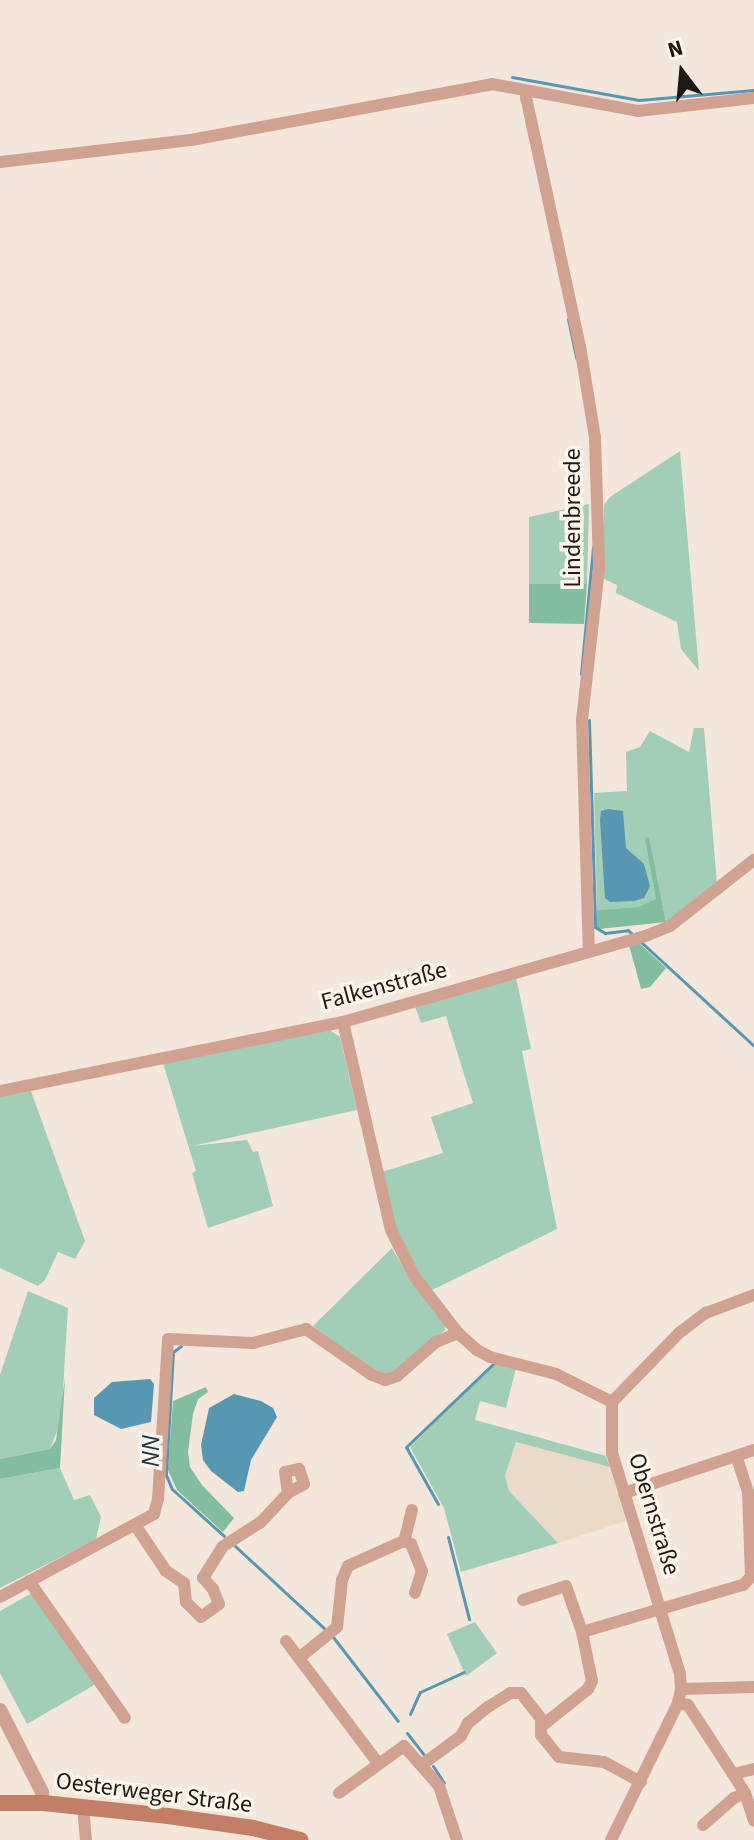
<!DOCTYPE html>
<meta charset="utf-8">
<style>
body{margin:0}
#map{position:relative;width:754px;height:1840px;overflow:hidden;background:#f3e7db;font-family:"Source Sans 3",sans-serif}
div>[style]{position:absolute}
[style*='--x']{left:calc(var(--x)*1px);top:calc(var(--y)*1px);width:calc(var(--w)*1px);rotate:calc(var(--a)*1deg)}
.built>*{inset:0;background:#ecdac8}
.green>*{inset:0;background:#a2cdb6}
.forest>*{inset:0;background:#81bd9e}
.water>*{inset:0;background:#5897b2}
.stream>*{height:3px;margin:-1.5px;padding:0 1.5px;transform-origin:1.5px;border-radius:1.5px;background:#5897b2}
.minor>*{height:12px;margin:-6px;padding:0 6px;transform-origin:6px;border-radius:6px;background:#d1a291}
.tertiary>*{height:14px;margin:-7px;padding:0 7px;transform-origin:7px;border-radius:7px;background:#d1a291}
.secondary>*{height:16px;margin:-8px;padding:0 8px;transform-origin:8px;border-radius:8px;background:#c37f65}
span{translate:-50% -50%;white-space:nowrap;text-align:center;line-height:1.15;-webkit-text-stroke:7px #fff5eb;paint-order:stroke}
.street-label{font-size:24px;color:#1e1915}
.water-label{font-size:26px;color:#163541;font-style:italic}
.north{position:absolute;left:642px;top:32px;width:80px;height:80px;-webkit-text-stroke:6px #fff5eb;paint-order:stroke;rotate:344deg;font-size:22px;font-weight:700;line-height:32px;text-align:center;color:#1e1915}
.north::after{content:'';display:block;margin:auto;width:28px;height:36px;background:#1e1915;clip-path:polygon(50% 0,100% 100%,50% 72%,0 100%)}
</style>
<div id="map">
<div class="built">
<i style="clip-path:polygon(516px 1442px,610px 1467px,626px 1521px,558px 1543px,509px 1491px,505px 1476px)"></i>
</div>
<div class="green">
<i style="clip-path:polygon(680px 451px,699px 671px,681px 649px,677px 622px,616px 593px,617px 585px,602px 578px,604px 505px,610px 497px)"></i>
<i style="clip-path:polygon(589px 504px,587px 584px,529px 584px,529px 517px)"></i>
<i style="clip-path:polygon(694px 728px,704px 728px,717px 884px,666px 922px,649px 838px,646px 838px,657px 899px,638px 907px,597px 910px,594px 793px,627px 791px,626px 752px,640px 747px,650px 731px,689px 752px)"></i>
<i style="clip-path:polygon(516px 977px,531px 1049px,522px 1051px,557px 1229px,432px 1290px,417px 1274px,396px 1229px,382px 1172px,443px 1153px,431px 1117px,473px 1103px,446px 1016px,421px 1023px,415px 1006px)"></i>
<i style="clip-path:polygon(328px 1029px,340px 1037px,357px 1110px,192px 1146px,247px 1140px,253px 1152px,258px 1151px,273px 1206px,208px 1228px,192px 1173px,196px 1171px,163px 1063px)"></i>
<i style="clip-path:polygon(31px 1091px,85px 1241px,75px 1259px,58px 1252px,45px 1280px,38px 1286px,0 1268px,0 1097px)"></i>
<i style="clip-path:polygon(392px 1248px,410px 1280px,446px 1322px,445px 1330px,394px 1374px,385px 1376px,374px 1372px,313px 1326px)"></i>
<i style="clip-path:polygon(28px 1291px,68px 1308px,61px 1421px,50px 1449px,0 1459px,0 1375px)"></i>
<i style="clip-path:polygon(495px 1362px,516px 1368px,506px 1408px,480px 1401px,475px 1420px,606px 1456px,610px 1467px,516px 1442px,505px 1476px,509px 1491px,558px 1543px,461px 1572px,444px 1508px,410px 1447px)"></i>
<i style="clip-path:polygon(60px 1468px,74px 1500px,90px 1495px,101px 1517px,96px 1539px,0 1588px,0 1479px)"></i>
<i style="clip-path:polygon(32px 1593px,96px 1684px,27px 1724px,0 1673px,0 1611px)"></i>
<i style="clip-path:polygon(475px 1622px,497px 1653px,466px 1676px,447px 1634px)"></i>
</div>
<div class="forest">
<i style="clip-path:polygon(529px 584px,587px 584px,584px 624px,529px 623px)"></i>
<i style="clip-path:polygon(649px 837px,666px 922px,599px 929px,596px 927px,597px 910px,638px 907px,656px 899px,645px 838px)"></i>
<i style="clip-path:polygon(639px 943px,666px 968px,650px 987px,641px 989px,629px 945px)"></i>
<i style="clip-path:polygon(65px 1378px,60px 1468px,0 1479px,0 1459px,50px 1449px,56px 1440px)"></i>
<i style="clip-path:polygon(206px 1387px,208px 1392px,198px 1399px,193px 1414px,188px 1452px,190px 1467px,202px 1485px,234px 1518px,223px 1532px,177px 1490px,168px 1470px,173px 1401px)"></i>
</div>
<div class="water">
<i style="clip-path:polygon(608px 809px,623px 811px,626px 848px,644px 864px,650px 886px,644px 898px,634px 901px,610px 902px,605px 898px,600px 820px,601px 811px)"></i>
<i style="clip-path:polygon(150px 1379px,154px 1384px,151px 1422px,121px 1429px,94px 1415px,94px 1398px,112px 1382px)"></i>
<i style="clip-path:polygon(234px 1394px,261px 1401px,273px 1408px,277px 1417px,251px 1460px,244px 1491px,238px 1492px,211px 1471px,203px 1460px,201px 1445px,209px 1408px)"></i>
</div>
<div class="stream">
<i style="--x:512;--y:77;--w:129;--a:10.3"></i>
<i style="--x:639;--y:100;--w:115;--a:-5"></i>
<i style="--x:568;--y:319;--w:40;--a:78"></i>
<i style="--x:581;--y:674;--w:127;--a:-84.6"></i>
<i style="--x:589;--y:720;--w:207;--a:88.3"></i>
<i style="--x:595;--y:927;--w:12;--a:31"></i>
<i style="--x:605;--y:933;--w:23;--a:-7"></i>
<i style="--x:628;--y:930;--w:6;--a:45"></i>
<i style="--x:641;--y:942;--w:154;--a:42.6"></i>
<i style="--x:181;--y:1346;--w:10;--a:143"></i>
<i style="--x:173;--y:1352;--w:123;--a:93.3"></i>
<i style="--x:166;--y:1475;--w:15;--a:67"></i>
<i style="--x:172;--y:1489;--w:70;--a:42.1"></i>
<i style="--x:438;--y:1504;--w:65;--a:-119.3"></i>
<i style="--x:406;--y:1447;--w:122;--a:-43.7"></i>
<i style="--x:448;--y:1537;--w:85;--a:75.6"></i>
<i style="--x:235;--y:1546;--w:124;--a:42.7"></i>
<i style="--x:333;--y:1637;--w:106;--a:52.3"></i>
<i style="--x:410;--y:1714;--w:24;--a:-66"></i>
<i style="--x:420;--y:1692;--w:48;--a:-24.4"></i>
<i style="--x:407;--y:1733;--w:28;--a:52"></i>
<i style="--x:433;--y:1766;--w:20;--a:57"></i>
</div>
<div class="minor">
<i style="--x:529;--y:91;--w:7;--a:117"></i>
<i style="--x:526;--y:97;--w:255;--a:77.8"></i>
<i style="--x:580;--y:346;--w:93;--a:80.7"></i>
<i style="--x:595;--y:438;--w:130;--a:88.2"></i>
<i style="--x:599;--y:568;--w:153;--a:96.4"></i>
<i style="--x:582;--y:720;--w:231;--a:88.3"></i>
<i style="--x:0;--y:162;--w:192;--a:-6.6"></i>
<i style="--x:191;--y:140;--w:306;--a:-10.5"></i>
<i style="--x:492;--y:84;--w:148;--a:10.5"></i>
<i style="--x:638;--y:111;--w:117;--a:-6.4"></i>
<i style="--x:343;--y:1022;--w:213;--a:77"></i>
<i style="--x:391;--y:1230;--w:51;--a:63.4"></i>
<i style="--x:414;--y:1276;--w:72;--a:52.3"></i>
<i style="--x:458;--y:1333;--w:25;--a:42"></i>
<i style="--x:477;--y:1350;--w:15;--a:28"></i>
<i style="--x:490;--y:1357;--w:68;--a:14.4"></i>
<i style="--x:556;--y:1374;--w:63;--a:26.6"></i>
<i style="--x:0;--y:1091;--w:350;--a:-11.4"></i>
<i style="--x:343;--y:1022;--w:317;--a:-15.9"></i>
<i style="--x:648;--y:935;--w:24;--a:-22"></i>
<i style="--x:670;--y:926;--w:107;--a:-38.2"></i>
<i style="--x:612;--y:1402;--w:96;--a:-45.8"></i>
<i style="--x:679;--y:1333;--w:34;--a:-37"></i>
<i style="--x:706;--y:1313;--w:51;--a:-20.6"></i>
<i style="--x:624;--y:1493;--w:137;--a:-18.3"></i>
<i style="--x:412;--y:1510;--w:32;--a:104"></i>
<i style="--x:404;--y:1541;--w:8;--a:23"></i>
<i style="--x:411;--y:1544;--w:29;--a:68"></i>
<i style="--x:422;--y:1571;--w:23;--a:108"></i>
<i style="--x:135;--y:1525;--w:55;--a:56"></i>
<i style="--x:166;--y:1571;--w:22;--a:34"></i>
<i style="--x:184;--y:1583;--w:19;--a:84"></i>
<i style="--x:186;--y:1602;--w:21;--a:45"></i>
<i style="--x:201;--y:1617;--w:22;--a:-36"></i>
<i style="--x:219;--y:1604;--w:16;--a:-112"></i>
<i style="--x:213;--y:1589;--w:15;--a:-132"></i>
<i style="--x:203;--y:1578;--w:36;--a:-58"></i>
<i style="--x:222;--y:1547;--w:46;--a:-32.7"></i>
<i style="--x:261;--y:1522;--w:40;--a:-47"></i>
<i style="--x:288;--y:1493;--w:18;--a:-29"></i>
<i style="--x:304;--y:1484;--w:16;--a:-108"></i>
<i style="--x:299;--y:1469;--w:14;--a:168"></i>
<i style="--x:285;--y:1472;--w:21;--a:82"></i>
<i style="--x:29;--y:1581;--w:167;--a:55"></i>
<i style="--x:0;--y:1597;--w:175;--a:-28.3"></i>
<i style="--x:154;--y:1514;--w:16;--a:-75"></i>
<i style="--x:158;--y:1499;--w:160;--a:-86.4"></i>
<i style="--x:168;--y:1339;--w:85;--a:2.7"></i>
<i style="--x:253;--y:1343;--w:55;--a:-14.8"></i>
<i style="--x:306;--y:1329;--w:80;--a:34.9"></i>
<i style="--x:372;--y:1375;--w:14;--a:21"></i>
<i style="--x:385;--y:1380;--w:13;--a:-18"></i>
<i style="--x:397;--y:1376;--w:52;--a:-41.1"></i>
<i style="--x:436;--y:1342;--w:24;--a:-22"></i>
<i style="--x:523;--y:1600;--w:45;--a:-18"></i>
<i style="--x:566;--y:1586;--w:49;--a:70.8"></i>
<i style="--x:582;--y:1632;--w:168;--a:-16.3"></i>
<i style="--x:743;--y:1585;--w:11;--a:-45"></i>
<i style="--x:751;--y:1577;--w:85;--a:-92"></i>
<i style="--x:748;--y:1492;--w:38;--a:-108"></i>
<i style="--x:286;--y:1641;--w:153;--a:53"></i>
<i style="--x:299;--y:1658;--w:49;--a:-39.2"></i>
<i style="--x:337;--y:1627;--w:47;--a:-83.9"></i>
<i style="--x:342;--y:1580;--w:15;--a:-67"></i>
<i style="--x:348;--y:1566;--w:61;--a:-24.1"></i>
<i style="--x:681;--y:1689;--w:73;--a:-1.6"></i>
<i style="--x:678;--y:1703;--w:10;--a:11"></i>
<i style="--x:688;--y:1705;--w:82;--a:56.9"></i>
<i style="--x:733;--y:1774;--w:22;--a:58"></i>
<i style="--x:745;--y:1793;--w:29;--a:72"></i>
<i style="--x:543;--y:1725;--w:58;--a:-38.7"></i>
<i style="--x:588;--y:1689;--w:9;--a:-63"></i>
<i style="--x:592;--y:1681;--w:50;--a:-101.5"></i>
<i style="--x:423;--y:1764;--w:47;--a:-36.4"></i>
<i style="--x:461;--y:1736;--w:15;--a:-62"></i>
<i style="--x:468;--y:1723;--w:26;--a:-39"></i>
<i style="--x:488;--y:1707;--w:26;--a:-32"></i>
<i style="--x:510;--y:1693;--w:11;--a:0"></i>
<i style="--x:521;--y:1693;--w:33;--a:52"></i>
<i style="--x:541;--y:1719;--w:16;--a:90"></i>
<i style="--x:541;--y:1735;--w:28;--a:51"></i>
<i style="--x:559;--y:1757;--w:45;--a:6.3"></i>
<i style="--x:604;--y:1762;--w:42;--a:28.4"></i>
<i style="--x:733;--y:1774;--w:22;--a:-13"></i>
<i style="--x:339;--y:1793;--w:80;--a:-35.9"></i>
<i style="--x:404;--y:1746;--w:53;--a:48.8"></i>
<i style="--x:439;--y:1786;--w:57;--a:71.6"></i>
<i style="--x:83;--y:1806;--w:34;--a:85"></i>
<i style="--x:703;--y:1825;--w:41;--a:-41.1"></i>
<i style="--x:734;--y:1798;--w:12;--a:-24"></i>
<i style="--x:611;--y:1840;--w:153;--a:-63.9"></i>
<i style="--x:678;--y:1703;--w:14;--a:-78"></i>
<i style="--x:681;--y:1689;--w:15;--a:-94"></i>
<i style="--x:680;--y:1674;--w:231;--a:-107.1"></i>
<i style="--x:612;--y:1453;--w:51;--a:-90"></i>
</div>
<div class="tertiary">
<i style="--x:0;--y:1710;--w:92;--a:62.9"></i>
<i style="--x:42;--y:1792;--w:11;--a:85"></i>
</div>
<div class="secondary">
<i style="--x:0;--y:1803;--w:43;--a:0"></i>
<i style="--x:43;--y:1803;--w:126;--a:5.9"></i>
<i style="--x:168;--y:1816;--w:86;--a:8"></i>
<i style="--x:253;--y:1828;--w:49;--a:14.3"></i>
</div>
<div class="street-label">
<span style="left:573px;top:518px;rotate:-90deg">Lindenbreede</span>
<span style="left:384px;top:986px;rotate:-15deg">Falkenstraße</span>
<span style="left:654px;top:1514px;rotate:73deg">Obernstraße</span>
<span style="left:154px;top:1793px;rotate:7deg">Oesterweger Straße</span>
</div>
<div class="water-label">
<span style="left:151px;top:1451px;rotate:-89deg">NN</span>
</div>
<div class="north">N</div>
</div>
